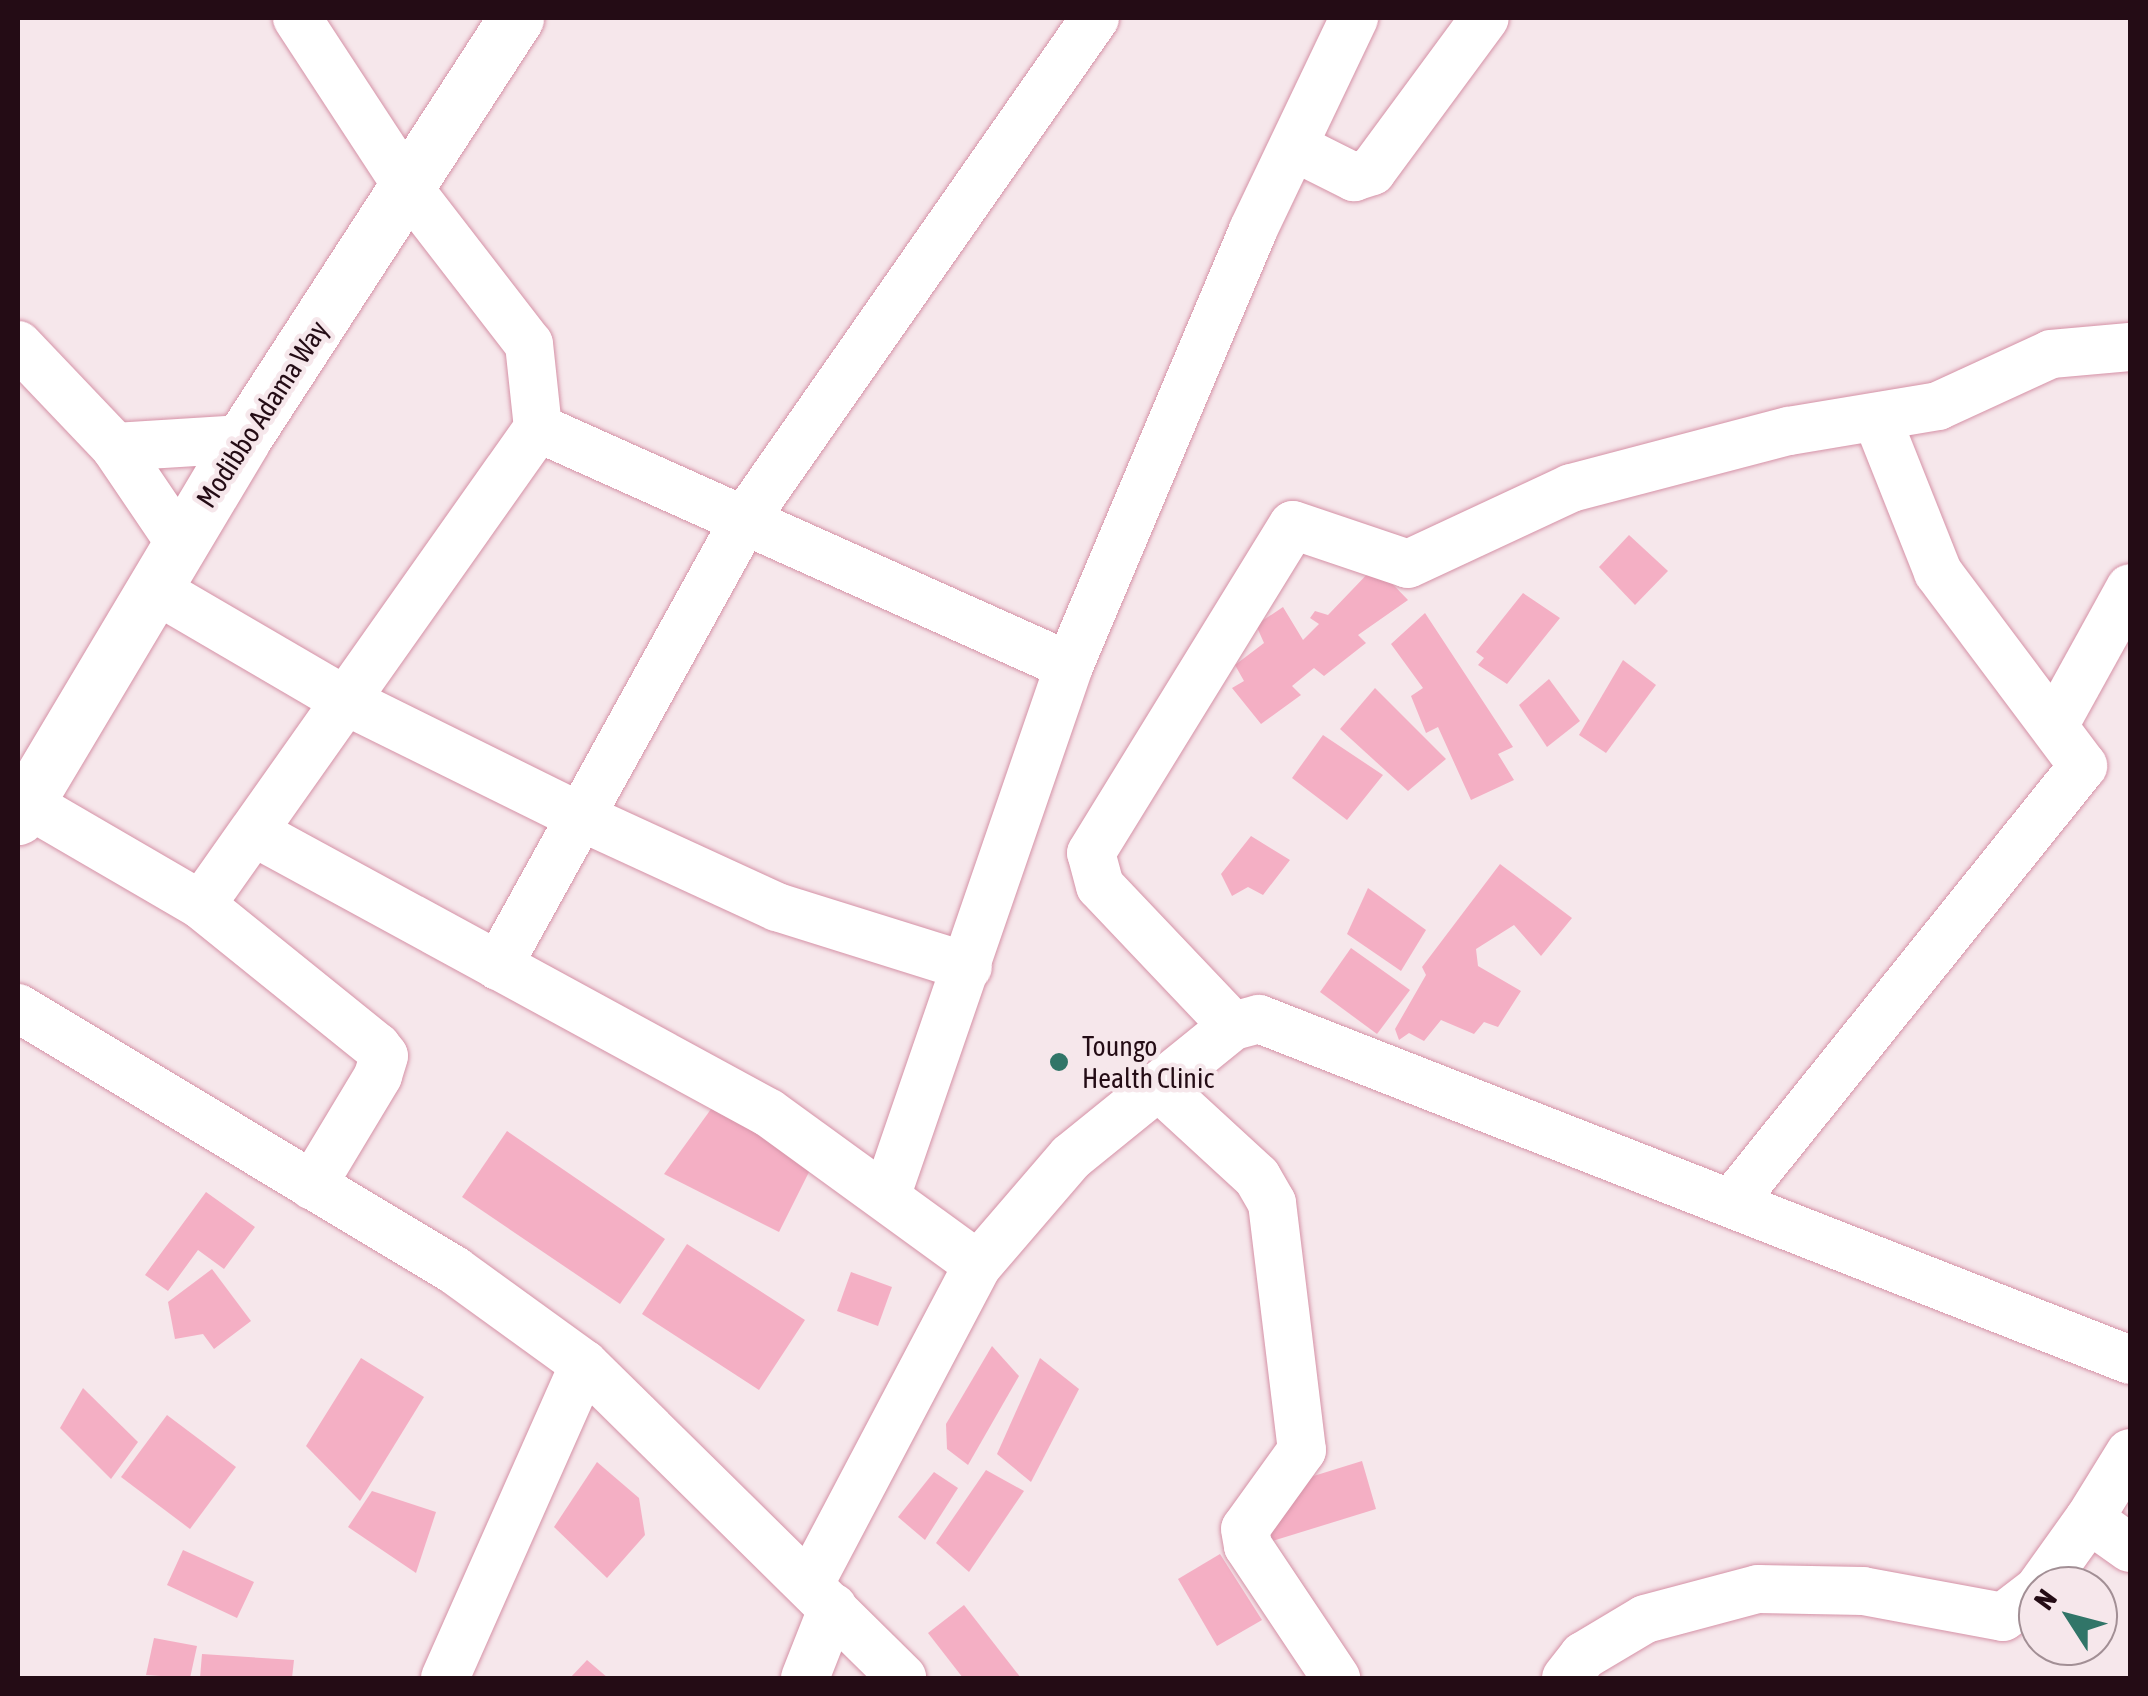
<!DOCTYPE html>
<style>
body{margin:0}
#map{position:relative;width:2148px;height:1696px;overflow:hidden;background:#f6e7eb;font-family:"Asap Condensed",sans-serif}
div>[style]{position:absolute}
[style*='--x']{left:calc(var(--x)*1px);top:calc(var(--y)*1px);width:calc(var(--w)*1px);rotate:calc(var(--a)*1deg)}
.building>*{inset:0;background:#f4afc4}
.roads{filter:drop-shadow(0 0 2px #d592a7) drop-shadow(0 0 2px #d592a7)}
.street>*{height:48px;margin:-24px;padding:0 24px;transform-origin:24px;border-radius:24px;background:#fff}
.secondary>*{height:55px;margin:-27.5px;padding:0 27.5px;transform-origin:27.5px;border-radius:27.5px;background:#fff}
.dots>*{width:28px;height:28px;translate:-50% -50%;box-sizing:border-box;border:5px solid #f6e7eb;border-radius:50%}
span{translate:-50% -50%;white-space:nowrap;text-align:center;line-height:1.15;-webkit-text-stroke:9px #f6e7eb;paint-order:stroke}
.street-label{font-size:28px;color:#240c15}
.poi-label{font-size:28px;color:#240c15}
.left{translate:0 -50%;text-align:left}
.frame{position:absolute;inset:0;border:20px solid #240c15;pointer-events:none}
.north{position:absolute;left:2018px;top:1566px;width:100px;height:100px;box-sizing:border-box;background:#f6e7eb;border:2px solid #a28f95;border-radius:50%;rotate:306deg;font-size:28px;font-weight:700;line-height:40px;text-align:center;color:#240c15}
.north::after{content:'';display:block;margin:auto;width:35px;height:45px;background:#317568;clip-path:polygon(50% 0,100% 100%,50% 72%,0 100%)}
</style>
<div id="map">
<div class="building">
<i style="clip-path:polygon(1629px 535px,1668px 571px,1635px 605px,1599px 567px)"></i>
<i style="clip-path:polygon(1375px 566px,1408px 600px,1358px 635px,1366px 643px,1324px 676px,1314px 668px,1292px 686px,1301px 695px,1261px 724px,1232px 688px,1244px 681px,1235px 665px,1264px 643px,1256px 625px,1283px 607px,1303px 640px,1319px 624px,1310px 618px,1315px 611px,1328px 615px)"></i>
<i style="clip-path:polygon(1523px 593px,1560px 618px,1507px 684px,1478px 665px,1484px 658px,1476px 652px)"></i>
<i style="clip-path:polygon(1425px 613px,1513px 747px,1498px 754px,1514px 780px,1471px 800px,1438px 727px,1426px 733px,1411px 696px,1423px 688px,1391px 644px)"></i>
<i style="clip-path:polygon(1623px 660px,1656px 685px,1606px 753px,1579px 735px)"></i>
<i style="clip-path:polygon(1549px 679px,1580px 721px,1547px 747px,1519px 705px)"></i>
<i style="clip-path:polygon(1375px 688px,1446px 759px,1408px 791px,1340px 729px)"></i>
<i style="clip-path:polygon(1323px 735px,1383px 775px,1347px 820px,1292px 778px)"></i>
<i style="clip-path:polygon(1251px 836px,1290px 860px,1263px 895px,1248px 887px,1232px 896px,1221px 874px)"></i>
<i style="clip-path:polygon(1500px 864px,1572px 918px,1541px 956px,1514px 925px,1476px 949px,1478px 966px,1521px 991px,1498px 1027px,1484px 1022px,1474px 1034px,1441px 1020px,1424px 1041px,1409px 1033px,1399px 1040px,1395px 1029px,1426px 975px,1422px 967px)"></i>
<i style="clip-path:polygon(1368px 888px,1426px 930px,1401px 971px,1347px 934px)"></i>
<i style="clip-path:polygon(1351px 948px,1410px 990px,1377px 1034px,1320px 992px)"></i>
<i style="clip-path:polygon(714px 1105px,816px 1158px,779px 1232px,664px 1174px)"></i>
<i style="clip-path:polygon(507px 1131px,665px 1239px,620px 1304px,462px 1197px)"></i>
<i style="clip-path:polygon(206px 1192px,255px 1227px,224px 1269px,198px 1250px,168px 1291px,145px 1275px)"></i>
<i style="clip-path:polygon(687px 1244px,805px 1320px,759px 1390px,642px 1314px)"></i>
<i style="clip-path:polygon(212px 1269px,251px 1321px,214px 1349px,203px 1334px,175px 1339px,168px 1302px)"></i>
<i style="clip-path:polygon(851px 1272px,892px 1287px,878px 1326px,837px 1311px)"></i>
<i style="clip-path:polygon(992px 1346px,1019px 1376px,968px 1465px,947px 1449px,946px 1424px)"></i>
<i style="clip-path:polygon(361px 1358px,424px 1397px,360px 1501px,306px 1446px)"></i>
<i style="clip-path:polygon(1040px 1358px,1079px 1389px,1031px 1482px,997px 1454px)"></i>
<i style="clip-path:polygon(83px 1388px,138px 1442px,111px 1479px,60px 1428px)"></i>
<i style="clip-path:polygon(167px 1415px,236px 1467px,190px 1529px,121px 1477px)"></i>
<i style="clip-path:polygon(1362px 1461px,1376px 1509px,1266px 1543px,1252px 1495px)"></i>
<i style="clip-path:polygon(597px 1462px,639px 1498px,645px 1535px,607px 1578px,554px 1527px)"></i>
<i style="clip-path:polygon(986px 1470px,1024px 1491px,969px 1572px,936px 1543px)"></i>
<i style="clip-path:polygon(934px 1472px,958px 1488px,925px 1540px,898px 1517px)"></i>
<i style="clip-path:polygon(372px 1491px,436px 1512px,416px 1573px,348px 1527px)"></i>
<i style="clip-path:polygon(183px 1550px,254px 1582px,237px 1618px,167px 1585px)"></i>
<i style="clip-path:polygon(1220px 1554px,1262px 1620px,1217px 1646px,1178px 1579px)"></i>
<i style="clip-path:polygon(964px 1605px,1021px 1678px,963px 1678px,928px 1633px)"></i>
<i style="clip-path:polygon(154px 1638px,197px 1646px,190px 1678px,146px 1675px)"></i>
<i style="clip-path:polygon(202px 1654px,294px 1660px,292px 1678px,200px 1678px)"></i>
<i style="clip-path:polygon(587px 1660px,608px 1678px,570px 1678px)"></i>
</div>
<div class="roads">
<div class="street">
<i style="--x:297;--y:18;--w:204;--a:56.8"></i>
<i style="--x:409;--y:189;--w:196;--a:52.3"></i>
<i style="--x:529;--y:344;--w:84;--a:83.9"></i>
<i style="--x:1298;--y:149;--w:63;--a:26.6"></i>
<i style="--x:1354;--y:177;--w:19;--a:-18"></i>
<i style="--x:1372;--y:171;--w:190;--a:-53.6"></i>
<i style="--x:18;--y:345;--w:141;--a:46.4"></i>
<i style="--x:115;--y:447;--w:116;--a:55.9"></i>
<i style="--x:115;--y:447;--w:128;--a:-3.6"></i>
<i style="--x:156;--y:590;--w:218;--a:30.3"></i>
<i style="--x:344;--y:700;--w:262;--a:26.3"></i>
<i style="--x:579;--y:816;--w:218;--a:24.7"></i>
<i style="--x:777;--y:907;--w:200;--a:17.4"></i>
<i style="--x:2055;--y:724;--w:155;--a:-61.1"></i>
<i style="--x:26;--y:803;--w:203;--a:30.2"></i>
<i style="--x:201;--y:905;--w:226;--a:38.9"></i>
<i style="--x:377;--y:1047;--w:11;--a:52"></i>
<i style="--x:384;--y:1056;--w:21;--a:107"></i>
<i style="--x:378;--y:1076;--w:128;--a:121"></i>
<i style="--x:255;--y:833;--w:585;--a:28.58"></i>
<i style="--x:769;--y:1113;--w:258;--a:36"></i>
<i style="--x:201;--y:905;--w:584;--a:-54.76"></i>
<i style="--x:538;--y:428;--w:582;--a:24.14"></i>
<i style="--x:498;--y:966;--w:511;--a:-61.08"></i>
<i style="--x:745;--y:519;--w:611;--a:-55.06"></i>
<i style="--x:18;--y:1008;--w:509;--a:31"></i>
<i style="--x:454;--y:1270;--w:160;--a:35.9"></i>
<i style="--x:584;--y:1364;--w:447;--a:44.6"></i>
<i style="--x:1233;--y:1026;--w:193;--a:-133.5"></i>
<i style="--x:1100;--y:886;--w:34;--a:-105"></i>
<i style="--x:1091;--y:853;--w:385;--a:-58.4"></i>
<i style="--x:1293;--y:525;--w:121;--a:18.7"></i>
<i style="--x:1408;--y:564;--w:180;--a:-25"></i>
<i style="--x:1571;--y:488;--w:225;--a:-14.7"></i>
<i style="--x:1789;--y:431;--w:151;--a:-9.5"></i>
<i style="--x:1938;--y:406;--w:124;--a:-24.7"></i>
<i style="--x:2051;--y:354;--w:79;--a:-5.1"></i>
<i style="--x:1159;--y:1087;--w:133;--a:42.6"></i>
<i style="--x:1257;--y:1177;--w:30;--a:60"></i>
<i style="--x:1272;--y:1203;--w:249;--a:83.1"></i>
<i style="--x:1302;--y:1450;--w:97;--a:125.8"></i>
<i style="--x:1245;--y:1529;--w:17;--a:80"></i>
<i style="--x:1248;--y:1546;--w:159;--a:56.3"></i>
<i style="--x:886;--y:1197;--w:562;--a:-70.98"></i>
<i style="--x:1069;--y:666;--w:473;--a:-67.1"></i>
<i style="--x:1253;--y:230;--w:235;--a:-64.5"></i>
<i style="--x:1734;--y:1200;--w:557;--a:-51.2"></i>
<i style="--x:2083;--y:766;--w:242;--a:-126.8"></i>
<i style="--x:1938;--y:572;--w:162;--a:-111.7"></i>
<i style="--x:2130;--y:1453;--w:78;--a:121.8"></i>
<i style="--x:2089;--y:1519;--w:50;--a:35.3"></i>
<i style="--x:809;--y:1585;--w:362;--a:-62.2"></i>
<i style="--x:978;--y:1265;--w:143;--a:-49.3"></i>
<i style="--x:1071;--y:1157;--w:208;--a:-39"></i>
<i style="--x:1233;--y:1026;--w:27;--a:-15"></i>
<i style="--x:1259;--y:1019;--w:935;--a:21.38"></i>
<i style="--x:2041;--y:1586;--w:82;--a:-54.4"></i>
<i style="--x:445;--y:1678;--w:343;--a:-66.1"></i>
<i style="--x:805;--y:1678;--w:76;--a:-68.5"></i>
<i style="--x:1566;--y:1678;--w:28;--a:-52"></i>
<i style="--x:1583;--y:1656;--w:72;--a:-30.8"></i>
<i style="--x:1645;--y:1619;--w:117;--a:-14.9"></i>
<i style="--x:1758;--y:1589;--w:105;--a:1.1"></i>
<i style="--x:1863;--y:1591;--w:142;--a:10.5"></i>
<i style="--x:2003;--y:1617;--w:44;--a:-37.6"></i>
</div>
<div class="secondary">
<i style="--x:18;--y:817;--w:440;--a:-59.2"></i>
<i style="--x:243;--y:439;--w:502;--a:-57.04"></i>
</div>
</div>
<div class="dots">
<i style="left:1059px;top:1062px;background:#317568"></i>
</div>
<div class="street-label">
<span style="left:262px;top:414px;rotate:-57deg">Modibbo Adama Way</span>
</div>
<div class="poi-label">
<span class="left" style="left:1082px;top:1062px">Toungo<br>Health Clinic</span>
</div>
<div class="frame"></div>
<div class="north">N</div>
</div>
